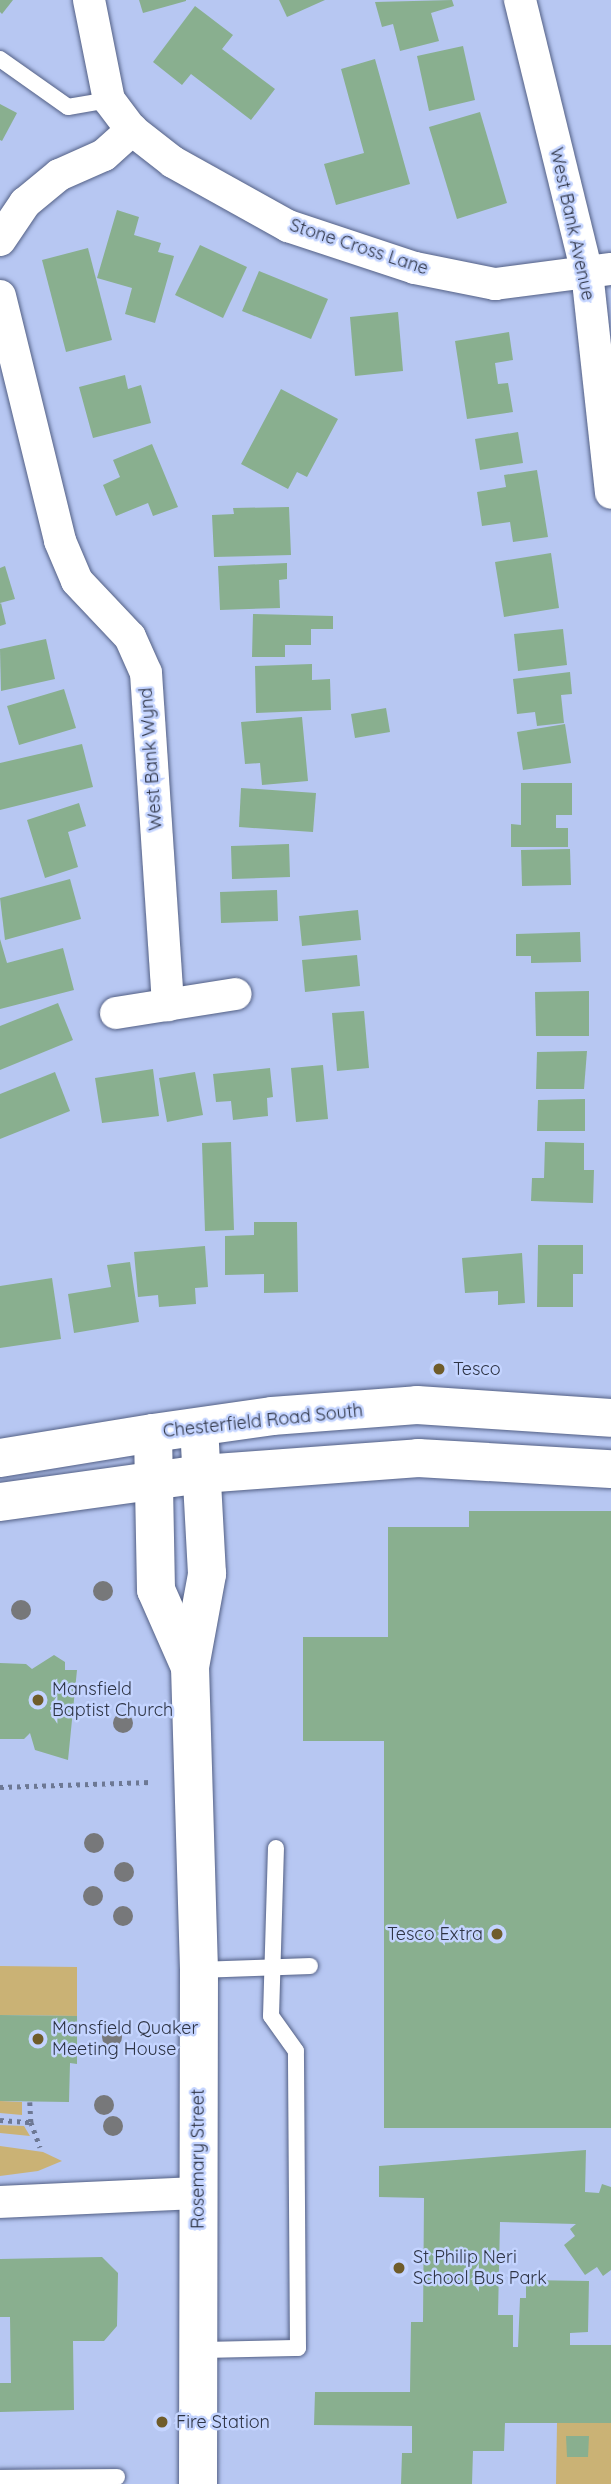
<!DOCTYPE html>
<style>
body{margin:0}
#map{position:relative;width:611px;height:2484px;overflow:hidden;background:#b7c7f2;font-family:Quicksand,sans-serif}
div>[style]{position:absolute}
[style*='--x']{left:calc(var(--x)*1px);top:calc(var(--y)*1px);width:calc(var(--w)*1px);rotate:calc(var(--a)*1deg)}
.green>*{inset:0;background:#cab275}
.building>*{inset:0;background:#89af8f}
.path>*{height:4.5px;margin-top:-2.25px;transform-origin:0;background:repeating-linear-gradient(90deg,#6d7894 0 3.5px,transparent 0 8.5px)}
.roads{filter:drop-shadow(0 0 2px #536085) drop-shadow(0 0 2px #536085)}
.service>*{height:16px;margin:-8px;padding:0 8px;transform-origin:8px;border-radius:8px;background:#fff}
.minor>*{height:32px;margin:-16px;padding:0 16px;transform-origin:16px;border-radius:16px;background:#fff}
.primary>*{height:38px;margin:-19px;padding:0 19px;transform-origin:19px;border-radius:19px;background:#fff}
.trunk>*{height:38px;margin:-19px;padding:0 19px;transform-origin:19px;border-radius:19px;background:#fff}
.trees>*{width:20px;height:20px;margin:-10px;border-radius:50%;background:#77787a}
.dots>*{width:19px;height:19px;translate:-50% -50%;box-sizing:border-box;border:4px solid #c4d4ff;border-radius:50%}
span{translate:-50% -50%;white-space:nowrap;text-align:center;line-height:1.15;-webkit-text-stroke:5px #c4d4ff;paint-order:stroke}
.street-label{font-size:18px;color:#2e3445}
.poi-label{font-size:18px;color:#2e3445}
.left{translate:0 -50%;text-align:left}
.right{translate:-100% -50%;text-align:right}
</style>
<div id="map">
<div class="green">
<i style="clip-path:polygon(0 1966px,77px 1967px,77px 2016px,0 2015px)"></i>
<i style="clip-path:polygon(0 2101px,22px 2102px,22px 2115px,0 2113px)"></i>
<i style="clip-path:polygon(0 2125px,24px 2126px,30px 2136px,0 2133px)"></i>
<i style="clip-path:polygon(0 2146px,43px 2152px,62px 2161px,38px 2171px,0 2176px)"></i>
<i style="clip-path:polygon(557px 2423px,611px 2423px,611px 2484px,556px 2484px)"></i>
</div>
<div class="building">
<i style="clip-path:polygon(0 0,13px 0,2px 14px,0 12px)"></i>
<i style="clip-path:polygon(139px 0,186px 0,186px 1px,143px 13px)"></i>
<i style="clip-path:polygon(279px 0,325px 0,287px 17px)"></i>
<i style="clip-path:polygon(452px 0,454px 6px,431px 13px,439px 41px,400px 51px,393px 24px,382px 27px,375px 2px)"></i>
<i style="clip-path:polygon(195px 6px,233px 35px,222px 49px,275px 89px,251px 120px,191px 74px,182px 85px,153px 62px)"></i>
<i style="clip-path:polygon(463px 46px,475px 100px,429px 111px,417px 56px)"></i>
<i style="clip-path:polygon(375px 59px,410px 184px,336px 205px,324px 164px,364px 153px,341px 69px)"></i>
<i style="clip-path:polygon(0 104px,17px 113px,2px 141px,0 140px)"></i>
<i style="clip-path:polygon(480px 112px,507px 203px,457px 219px,429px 127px)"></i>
<i style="clip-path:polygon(117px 210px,139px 217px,134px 235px,161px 243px,158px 252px,174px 256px,155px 323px,125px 314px,132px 288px,97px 278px)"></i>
<i style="clip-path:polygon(200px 245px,247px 267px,223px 318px,175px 295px)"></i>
<i style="clip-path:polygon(88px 248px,112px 340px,66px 352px,42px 260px)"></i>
<i style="clip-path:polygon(259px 271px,328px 299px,311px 339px,242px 311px)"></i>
<i style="clip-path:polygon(398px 312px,403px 371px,355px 376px,350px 317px)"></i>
<i style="clip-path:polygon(509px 332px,513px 360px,495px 363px,498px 384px,508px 383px,513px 412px,467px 419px,455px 341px)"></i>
<i style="clip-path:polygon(125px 375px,128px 389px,141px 385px,151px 423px,93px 438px,79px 387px)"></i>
<i style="clip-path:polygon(281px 389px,338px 419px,307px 477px,297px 472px,288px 489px,241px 464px)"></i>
<i style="clip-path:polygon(518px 432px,523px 463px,480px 470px,475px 439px)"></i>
<i style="clip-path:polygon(152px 444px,178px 507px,153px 516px,148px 503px,116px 516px,103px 485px,120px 477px,113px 460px)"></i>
<i style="clip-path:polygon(537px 470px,548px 537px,513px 542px,510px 522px,482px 526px,477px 492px,506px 487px,504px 475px)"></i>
<i style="clip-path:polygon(289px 507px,291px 555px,214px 557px,212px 515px,234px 514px,233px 508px)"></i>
<i style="clip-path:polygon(551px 553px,559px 608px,504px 617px,495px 562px)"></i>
<i style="clip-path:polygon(287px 563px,287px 579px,279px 580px,280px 608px,220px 610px,218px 566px)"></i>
<i style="clip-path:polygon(5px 566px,15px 599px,0 603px,0 568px)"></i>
<i style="clip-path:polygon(1px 603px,6px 624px,0 626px,0 604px)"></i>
<i style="clip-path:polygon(253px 614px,333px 616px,333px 629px,311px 629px,311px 645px,285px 645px,285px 657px,252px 657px)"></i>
<i style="clip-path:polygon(563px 629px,567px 665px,518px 671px,514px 634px)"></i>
<i style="clip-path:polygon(46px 639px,55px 679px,1px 691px,0 649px)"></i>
<i style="clip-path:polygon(312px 664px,312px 680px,330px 679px,331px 710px,256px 713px,255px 666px)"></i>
<i style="clip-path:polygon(570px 672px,572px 694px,561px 695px,564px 723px,537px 726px,535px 712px,517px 714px,513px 679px)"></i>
<i style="clip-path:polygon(64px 689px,76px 728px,19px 745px,7px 706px)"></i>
<i style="clip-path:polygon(386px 708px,390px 732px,355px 738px,351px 714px)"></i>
<i style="clip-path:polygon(302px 717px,308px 781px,262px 785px,260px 763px,245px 764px,241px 722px)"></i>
<i style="clip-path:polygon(565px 724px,571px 763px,523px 770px,517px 732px)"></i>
<i style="clip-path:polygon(82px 744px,93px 787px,0 810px,0 763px)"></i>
<i style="clip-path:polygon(521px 783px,572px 783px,572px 815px,556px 815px,556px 828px,568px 828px,568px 847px,511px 847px,511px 824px,521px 825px)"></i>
<i style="clip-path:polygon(241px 788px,316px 793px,313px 832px,239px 827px)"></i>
<i style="clip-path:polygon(79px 803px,86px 826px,68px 832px,78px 867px,45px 878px,27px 820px)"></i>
<i style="clip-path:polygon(289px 844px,290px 877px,232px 879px,231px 846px)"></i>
<i style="clip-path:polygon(570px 849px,571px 885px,522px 886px,521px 850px)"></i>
<i style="clip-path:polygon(70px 879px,81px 919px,5px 940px,0 898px)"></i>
<i style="clip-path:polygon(277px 890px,278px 921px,221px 923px,220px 892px)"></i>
<i style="clip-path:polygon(358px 910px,361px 940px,302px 946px,299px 916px)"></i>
<i style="clip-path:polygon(580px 932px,581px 962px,531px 963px,531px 956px,516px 956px,516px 934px)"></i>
<i style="clip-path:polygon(0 939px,7px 963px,63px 948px,74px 990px,0 1009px)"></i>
<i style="clip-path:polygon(357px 955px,360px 986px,305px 992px,302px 960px)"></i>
<i style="clip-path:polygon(589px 991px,589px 1036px,536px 1036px,535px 992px)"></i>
<i style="clip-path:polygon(58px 1003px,73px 1040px,0 1070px,0 1026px)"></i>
<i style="clip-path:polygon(364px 1011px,369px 1068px,337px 1071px,332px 1013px)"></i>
<i style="clip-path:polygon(587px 1051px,584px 1089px,536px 1089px,537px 1052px)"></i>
<i style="clip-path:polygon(323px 1065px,328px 1119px,296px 1122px,291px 1068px)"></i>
<i style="clip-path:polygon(270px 1068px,273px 1097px,267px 1098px,268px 1116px,233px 1120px,231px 1101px,216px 1102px,213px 1074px)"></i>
<i style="clip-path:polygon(153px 1069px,159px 1116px,102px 1123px,95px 1078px)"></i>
<i style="clip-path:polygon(55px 1072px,70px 1111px,0 1139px,0 1094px)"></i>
<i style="clip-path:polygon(195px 1072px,203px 1115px,167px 1122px,159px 1078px)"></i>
<i style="clip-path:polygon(585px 1099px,585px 1131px,537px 1131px,538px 1100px)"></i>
<i style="clip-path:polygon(231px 1142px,234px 1230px,205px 1231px,202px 1143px)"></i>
<i style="clip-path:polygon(545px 1142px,584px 1143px,584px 1170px,594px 1170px,593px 1203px,531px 1201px,532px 1178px,544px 1178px)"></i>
<i style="clip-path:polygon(254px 1222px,297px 1222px,298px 1292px,264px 1293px,264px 1274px,225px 1275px,225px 1236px,254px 1235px)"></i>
<i style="clip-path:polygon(538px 1245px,583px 1245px,583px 1274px,573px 1274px,573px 1307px,537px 1307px)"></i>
<i style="clip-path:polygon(205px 1246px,208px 1287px,195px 1288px,196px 1304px,159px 1307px,158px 1295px,138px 1297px,134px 1252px)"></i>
<i style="clip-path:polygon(522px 1253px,525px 1303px,498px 1305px,498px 1291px,465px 1293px,462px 1258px)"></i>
<i style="clip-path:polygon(130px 1262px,139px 1322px,74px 1333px,68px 1294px,111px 1287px,107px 1265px)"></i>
<i style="clip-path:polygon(52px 1278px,61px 1339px,0 1348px,0 1286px)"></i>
<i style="clip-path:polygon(469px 1511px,611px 1511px,611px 2128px,384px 2128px,384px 1741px,303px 1741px,303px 1637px,388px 1637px,388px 1527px,469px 1527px)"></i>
<i style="clip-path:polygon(54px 1655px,65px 1662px,65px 1670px,77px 1670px,68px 1760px,35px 1750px,30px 1733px,24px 1739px,0 1739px,0 1663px,26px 1664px,32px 1669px)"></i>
<i style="clip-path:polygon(0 2015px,77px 2016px,77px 2064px,70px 2063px,69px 2102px,0 2101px)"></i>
<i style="clip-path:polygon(586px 2150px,585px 2192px,599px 2193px,602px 2184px,611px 2187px,611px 2270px,603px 2276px,597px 2267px,585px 2275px,564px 2245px,575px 2236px,570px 2229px,576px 2224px,500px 2222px,498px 2315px,513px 2315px,513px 2347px,518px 2347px,520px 2298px,526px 2298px,526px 2280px,589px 2281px,588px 2332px,570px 2333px,570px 2345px,611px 2345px,611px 2423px,505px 2423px,504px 2451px,473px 2451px,472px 2484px,401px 2484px,402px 2453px,412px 2453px,412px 2426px,314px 2425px,315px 2392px,410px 2392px,411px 2322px,423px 2322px,424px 2198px,379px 2197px,379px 2166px)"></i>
<i style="clip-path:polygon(102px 2257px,118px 2273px,117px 2326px,104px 2341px,73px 2341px,74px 2410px,0 2412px,0 2383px,11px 2383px,10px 2317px,0 2317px,0 2259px)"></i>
<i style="clip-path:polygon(566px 2436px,589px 2436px,588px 2457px,567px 2457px)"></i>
</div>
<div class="path">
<i style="--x:0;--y:1787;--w:151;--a:-1.9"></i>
<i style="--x:30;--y:2102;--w:20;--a:87"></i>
<i style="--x:31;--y:2122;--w:27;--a:70"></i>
<i style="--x:0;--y:2120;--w:31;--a:4"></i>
</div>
<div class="roads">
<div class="service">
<i style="--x:0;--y:59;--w:83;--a:35.2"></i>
<i style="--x:68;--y:107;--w:42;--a:-9.7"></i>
<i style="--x:199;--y:1970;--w:111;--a:-2.1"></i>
<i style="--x:199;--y:2350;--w:99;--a:-1.2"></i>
<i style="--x:298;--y:2348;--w:297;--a:-90.4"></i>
<i style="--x:296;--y:2051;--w:43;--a:-125.5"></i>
<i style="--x:271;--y:2016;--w:168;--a:-88.3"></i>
<i style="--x:0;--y:2478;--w:117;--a:-0.5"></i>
</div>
<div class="minor">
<i style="--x:89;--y:0;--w:102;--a:78.7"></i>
<i style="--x:109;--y:100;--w:38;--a:53"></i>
<i style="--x:132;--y:130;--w:52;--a:38"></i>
<i style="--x:173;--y:162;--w:132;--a:29.1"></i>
<i style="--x:288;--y:226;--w:134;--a:18.3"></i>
<i style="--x:415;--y:268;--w:82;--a:11.3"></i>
<i style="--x:495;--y:284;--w:117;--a:-7.4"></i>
<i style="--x:520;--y:0;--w:280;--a:76.2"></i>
<i style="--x:587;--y:272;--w:222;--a:83.8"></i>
<i style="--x:0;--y:240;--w:45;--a:-56"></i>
<i style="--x:25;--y:203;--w:44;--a:-39.5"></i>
<i style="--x:59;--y:175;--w:49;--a:-24"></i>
<i style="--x:104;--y:155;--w:38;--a:-42"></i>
<i style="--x:0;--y:296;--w:252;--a:76.2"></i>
<i style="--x:60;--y:541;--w:43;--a:67"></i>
<i style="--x:77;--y:581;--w:77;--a:46.6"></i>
<i style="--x:130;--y:637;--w:39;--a:66"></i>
<i style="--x:146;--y:673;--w:333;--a:86.2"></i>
<i style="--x:116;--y:1013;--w:121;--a:-9"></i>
<i style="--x:0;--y:2202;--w:197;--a:-2.6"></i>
</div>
<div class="primary">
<i style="--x:0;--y:1458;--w:155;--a:-9.3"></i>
<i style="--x:0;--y:1502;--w:204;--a:-7.9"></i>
</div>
<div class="trunk">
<i style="--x:202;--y:1474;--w:217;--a:-4.2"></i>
<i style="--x:418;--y:1458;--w:193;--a:3.3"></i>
<i style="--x:190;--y:1667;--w:84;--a:-113.8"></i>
<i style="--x:156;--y:1590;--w:157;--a:-91.1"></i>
<i style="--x:153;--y:1433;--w:120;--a:-8.1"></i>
<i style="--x:272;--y:1416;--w:145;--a:-4.3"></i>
<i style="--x:417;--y:1405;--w:194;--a:3.8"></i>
<i style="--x:198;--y:2484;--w:514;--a:-89.89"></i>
<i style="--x:199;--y:1970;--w:303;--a:-91.7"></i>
<i style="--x:190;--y:1667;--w:95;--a:-79.6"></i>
<i style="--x:207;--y:1574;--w:146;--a:-93.1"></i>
</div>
</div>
<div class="trees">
<i style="left:103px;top:1591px"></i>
<i style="left:21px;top:1610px"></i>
<i style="left:123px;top:1723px"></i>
<i style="left:94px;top:1843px"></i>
<i style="left:124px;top:1872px"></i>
<i style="left:93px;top:1896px"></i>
<i style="left:123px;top:1916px"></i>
<i style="left:112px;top:2037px"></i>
<i style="left:104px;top:2105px"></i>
<i style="left:113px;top:2126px"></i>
</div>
<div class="dots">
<i style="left:439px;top:1369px;background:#6f5c2b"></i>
<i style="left:38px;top:1700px;background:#6f5c2b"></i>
<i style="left:497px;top:1934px;background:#6f5c2b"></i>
<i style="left:38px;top:2039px;background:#6f5c2b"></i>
<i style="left:399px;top:2268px;background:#6f5c2b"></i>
<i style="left:162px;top:2422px;background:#6f5c2b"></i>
</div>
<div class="street-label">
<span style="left:572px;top:224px;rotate:78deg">West Bank Avenue</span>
<span style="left:359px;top:247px;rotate:18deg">Stone Cross Lane</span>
<span style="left:151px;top:759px;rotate:-94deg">West Bank Wynd</span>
<span style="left:263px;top:1421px;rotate:-6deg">Chesterfield Road South</span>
<span style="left:198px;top:2159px;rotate:-90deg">Rosemary Street</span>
</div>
<div class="poi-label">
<span class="left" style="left:453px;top:1369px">Tesco</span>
<span class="left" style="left:52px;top:1700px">Mansfield<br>Baptist Church</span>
<span class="right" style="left:483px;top:1934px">Tesco Extra</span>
<span class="left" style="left:52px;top:2039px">Mansfield Quaker<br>Meeting House</span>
<span class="left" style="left:413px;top:2268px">St Philip Neri<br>School Bus Park</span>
<span class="left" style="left:176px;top:2422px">Fire Station</span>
</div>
</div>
